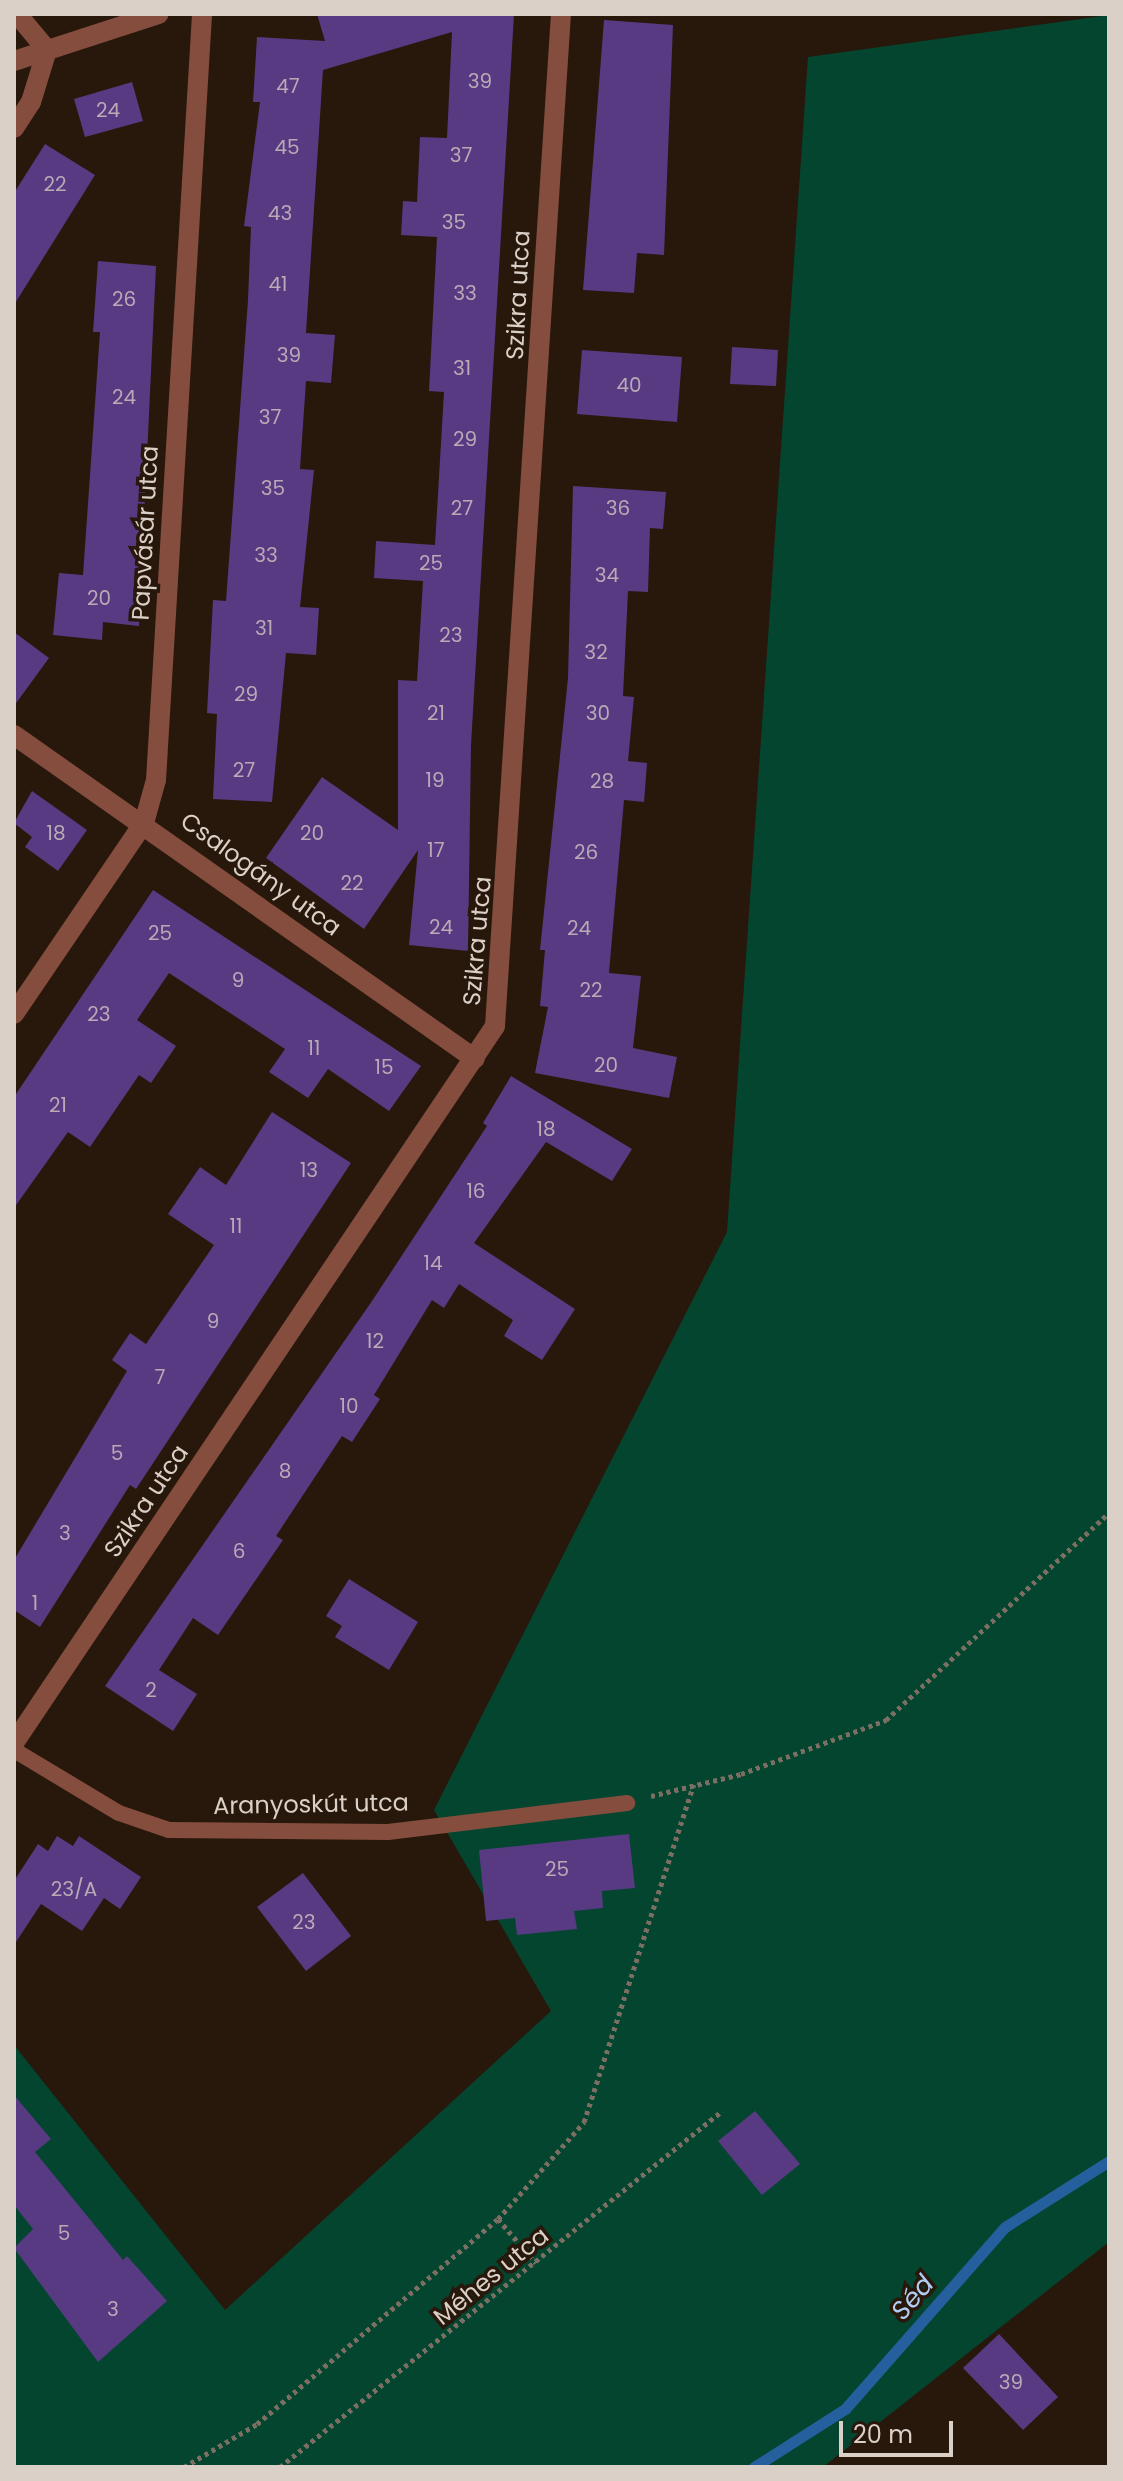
<!DOCTYPE html>
<meta charset="utf-8">
<style>
body{margin:0}
#map{position:relative;width:1123px;height:2481px;overflow:hidden;background:#27180b;font-family:Poppins,sans-serif}
div>[style]{position:absolute}
[style*='--x']{left:calc(var(--x)*1px);top:calc(var(--y)*1px);width:calc(var(--w)*1px);rotate:calc(var(--a)*1deg)}
.green>*{inset:0;background:#04452f}
.stream>*{height:11px;margin:-5.5px;padding:0 5.5px;transform-origin:5.5px;border-radius:5.5px;background:#265f9d}
.building>*{inset:0;background:#573a82}
.path>*{height:5px;margin-top:-2.5px;transform-origin:0;background:repeating-linear-gradient(90deg,#7b6e63 0 4px,transparent 0 8px)}
.lane>*{height:16px;margin:-8px;padding:0 8px;transform-origin:8px;border-radius:8px;background:#854d3e}
.street>*{height:20px;margin:-10px;padding:0 10px;transform-origin:10px;border-radius:10px;background:#854d3e}
span{translate:-50% -50%;white-space:nowrap;text-align:center;line-height:1.15;-webkit-text-stroke:7px #27180b;paint-order:stroke}
.number-label{font-size:20px;color:#baaab6}
.number-label span{-webkit-text-stroke-width:0}
.street-label{font-size:24px;color:#dbd0c7}
.water-label{font-size:26px;color:#b1cef2;font-style:italic}
.frame{position:absolute;inset:0;border:16px solid #dbd0c7;pointer-events:none}
.scale{position:absolute;left:839px;top:2421px;width:114px;height:36px;box-sizing:border-box;border:4px solid #dbd0c7;border-top:0;padding-left:10px;font-size:24px;line-height:28px;white-space:nowrap;color:#dbd0c7;-webkit-text-stroke:6px #27180b;paint-order:stroke}
</style>
<div id="map">
<div class="green">
<i style="clip-path:polygon(1109px 15px,1109px 2242px,823px 2467px,14px 2467px,14px 2045px,225px 2310px,551px 2011px,434px 1810px,727px 1232px,808px 57px)"></i>
</div>
<div class="stream">
<i style="--x:754;--y:2467;--w:108;--a:-32.5"></i>
<i style="--x:845;--y:2409;--w:242;--a:-48.7"></i>
<i style="--x:1005;--y:2227;--w:123;--a:-32.4"></i>
</div>
<div class="building">
<i style="clip-path:polygon(317px 14px,514px 14px,471px 745px,468px 951px,409px 945px,418px 850px,364px 929px,266px 858px,322px 777px,398px 830px,398px 680px,417px 681px,423px 581px,374px 578px,376px 541px,435px 545px,444px 392px,429px 391px,437px 237px,401px 235px,403px 201px,417px 202px,420px 137px,447px 138px,452px 32px,323px 70px,306px 333px,335px 335px,331px 383px,306px 381px,300px 469px,314px 470px,300px 607px,319px 608px,316px 655px,286px 653px,272px 802px,213px 799px,217px 714px,207px 713px,210px 656px,213px 600px,226px 601px,248px 300px,251px 227px,244px 226px,260px 102px,253px 102px,257px 37px,325px 41px)"></i>
<i style="clip-path:polygon(604px 20px,673px 25px,664px 255px,637px 253px,634px 293px,583px 290px)"></i>
<i style="clip-path:polygon(132px 82px,143px 121px,85px 137px,74px 99px)"></i>
<i style="clip-path:polygon(45px 144px,95px 175px,14px 305px,14px 193px)"></i>
<i style="clip-path:polygon(98px 261px,156px 266px,139px 626px,103px 622px,102px 640px,53px 635px,59px 573px,83px 575px,100px 332px,93px 332px)"></i>
<i style="clip-path:polygon(732px 347px,778px 350px,776px 386px,730px 384px)"></i>
<i style="clip-path:polygon(582px 350px,682px 357px,677px 422px,577px 414px)"></i>
<i style="clip-path:polygon(573px 486px,666px 492px,663px 529px,650px 528px,648px 592px,628px 591px,623px 696px,634px 697px,628px 761px,647px 763px,644px 802px,624px 800px,609px 973px,641px 976px,633px 1048px,677px 1057px,669px 1098px,535px 1073px,548px 1007px,540px 1006px,545px 950px,540px 950px,568px 678px)"></i>
<i style="clip-path:polygon(14px 632px,49px 658px,14px 706px)"></i>
<i style="clip-path:polygon(32px 791px,87px 830px,58px 871px,25px 847px,32px 837px,14px 823px)"></i>
<i style="clip-path:polygon(153px 890px,421px 1066px,389px 1111px,328px 1069px,308px 1098px,269px 1072px,285px 1049px,169px 973px,137px 1020px,176px 1046px,151px 1083px,139px 1075px,90px 1147px,68px 1132px,14px 1208px,14px 1097px)"></i>
<i style="clip-path:polygon(511px 1076px,632px 1149px,612px 1181px,546px 1142px,474px 1243px,575px 1309px,542px 1360px,504px 1336px,513px 1320px,459px 1284px,444px 1308px,432px 1300px,374px 1395px,380px 1399px,352px 1442px,342px 1436px,276px 1536px,283px 1540px,218px 1635px,193px 1618px,159px 1670px,197px 1694px,173px 1731px,105px 1686px,372px 1301px,487px 1126px,483px 1123px)"></i>
<i style="clip-path:polygon(272px 1112px,351px 1163px,136px 1489px,130px 1485px,40px 1627px,14px 1610px,14px 1560px,127px 1371px,112px 1360px,130px 1333px,146px 1344px,214px 1245px,168px 1214px,200px 1167px,226px 1185px)"></i>
<i style="clip-path:polygon(349px 1579px,418px 1622px,389px 1670px,335px 1637px,342px 1626px,326px 1616px)"></i>
<i style="clip-path:polygon(629px 1834px,635px 1888px,602px 1891px,603px 1908px,574px 1911px,577px 1929px,517px 1935px,515px 1918px,486px 1921px,479px 1850px)"></i>
<i style="clip-path:polygon(57px 1836px,73px 1846px,79px 1836px,141px 1877px,120px 1909px,104px 1898px,82px 1931px,41px 1904px,14px 1945px,14px 1881px,38px 1844px,48px 1851px)"></i>
<i style="clip-path:polygon(303px 1873px,351px 1936px,306px 1971px,257px 1907px)"></i>
<i style="clip-path:polygon(14px 2095px,51px 2139px,35px 2152px,123px 2260px,127px 2256px,167px 2301px,98px 2362px,14px 2248px,33px 2229px,14px 2205px)"></i>
<i style="clip-path:polygon(755px 2111px,800px 2164px,762px 2195px,718px 2141px)"></i>
<i style="clip-path:polygon(999px 2334px,1058px 2397px,1023px 2430px,963px 2368px)"></i>
</div>
<div class="path">
<i style="--x:651;--y:1796;--w:93;--a:-13.7"></i>
<i style="--x:741;--y:1774;--w:155;--a:-20.4"></i>
<i style="--x:886;--y:1720;--w:304;--a:-42.9"></i>
<i style="--x:498;--y:2219;--w:58;--a:49.2"></i>
<i style="--x:184;--y:2467;--w:85;--a:-30.5"></i>
<i style="--x:257;--y:2424;--w:316;--a:-40.4"></i>
<i style="--x:498;--y:2219;--w:130;--a:-48.4"></i>
<i style="--x:584;--y:2122;--w:355;--a:-72"></i>
<i style="--x:280;--y:2467;--w:568;--a:-38.85"></i>
</div>
<div class="lane">
<i style="--x:14;--y:1750;--w:122;--a:31"></i>
<i style="--x:119;--y:1813;--w:53;--a:18.8"></i>
<i style="--x:169;--y:1830;--w:219;--a:0.5"></i>
<i style="--x:388;--y:1832;--w:241;--a:-6.9"></i>
</div>
<div class="street">
<i style="--x:14;--y:61;--w:152;--a:-18"></i>
<i style="--x:14;--y:128;--w:31;--a:-57"></i>
<i style="--x:31;--y:102;--w:54;--a:-72.9"></i>
<i style="--x:47;--y:50;--w:47;--a:-129.8"></i>
<i style="--x:14;--y:735;--w:563;--a:35.1"></i>
<i style="--x:14;--y:1014;--w:231;--a:-55.8"></i>
<i style="--x:144;--y:823;--w:45;--a:-74.4"></i>
<i style="--x:156;--y:780;--w:767;--a:-86.56"></i>
<i style="--x:14;--y:1743;--w:863;--a:-56.14"></i>
<i style="--x:495;--y:1026;--w:1014;--a:-86.27"></i>
</div>
<div class="number-label">
<span style="left:480px;top:81px">39</span>
<span style="left:288px;top:86px">47</span>
<span style="left:108px;top:110px">24</span>
<span style="left:287px;top:147px">45</span>
<span style="left:461px;top:155px">37</span>
<span style="left:55px;top:184px">22</span>
<span style="left:280px;top:213px">43</span>
<span style="left:454px;top:222px">35</span>
<span style="left:278px;top:284px">41</span>
<span style="left:465px;top:293px">33</span>
<span style="left:124px;top:299px">26</span>
<span style="left:289px;top:355px">39</span>
<span style="left:462px;top:368px">31</span>
<span style="left:629px;top:385px">40</span>
<span style="left:124px;top:397px">24</span>
<span style="left:270px;top:417px">37</span>
<span style="left:465px;top:439px">29</span>
<span style="left:273px;top:488px">35</span>
<span style="left:462px;top:508px">27</span>
<span style="left:618px;top:508px">36</span>
<span style="left:266px;top:555px">33</span>
<span style="left:431px;top:563px">25</span>
<span style="left:607px;top:575px">34</span>
<span style="left:99px;top:598px">20</span>
<span style="left:264px;top:628px">31</span>
<span style="left:451px;top:635px">23</span>
<span style="left:596px;top:652px">32</span>
<span style="left:246px;top:694px">29</span>
<span style="left:436px;top:713px">21</span>
<span style="left:598px;top:713px">30</span>
<span style="left:244px;top:770px">27</span>
<span style="left:435px;top:780px">19</span>
<span style="left:602px;top:781px">28</span>
<span style="left:56px;top:833px">18</span>
<span style="left:312px;top:833px">20</span>
<span style="left:436px;top:850px">17</span>
<span style="left:586px;top:852px">26</span>
<span style="left:352px;top:883px">22</span>
<span style="left:441px;top:927px">24</span>
<span style="left:579px;top:928px">24</span>
<span style="left:160px;top:933px">25</span>
<span style="left:238px;top:980px">9</span>
<span style="left:591px;top:990px">22</span>
<span style="left:99px;top:1014px">23</span>
<span style="left:314px;top:1048px">11</span>
<span style="left:606px;top:1065px">20</span>
<span style="left:384px;top:1067px">15</span>
<span style="left:58px;top:1105px">21</span>
<span style="left:546px;top:1129px">18</span>
<span style="left:309px;top:1170px">13</span>
<span style="left:476px;top:1191px">16</span>
<span style="left:236px;top:1226px">11</span>
<span style="left:433px;top:1263px">14</span>
<span style="left:213px;top:1321px">9</span>
<span style="left:375px;top:1341px">12</span>
<span style="left:160px;top:1377px">7</span>
<span style="left:349px;top:1406px">10</span>
<span style="left:117px;top:1453px">5</span>
<span style="left:285px;top:1471px">8</span>
<span style="left:65px;top:1533px">3</span>
<span style="left:239px;top:1551px">6</span>
<span style="left:35px;top:1603px">1</span>
<span style="left:151px;top:1690px">2</span>
<span style="left:557px;top:1869px">25</span>
<span style="left:74px;top:1889px">23/A</span>
<span style="left:304px;top:1922px">23</span>
<span style="left:64px;top:2233px">5</span>
<span style="left:113px;top:2309px">3</span>
<span style="left:1011px;top:2382px">39</span>
</div>
<div class="street-label">
<span style="left:518px;top:295px;rotate:-87deg">Szikra utca</span>
<span style="left:145px;top:533px;rotate:-87deg">Papvásár utca</span>
<span style="left:261px;top:874px;rotate:36deg">Csalogány utca</span>
<span style="left:477px;top:941px;rotate:-85deg">Szikra utca</span>
<span style="left:146px;top:1501px;rotate:-56deg">Szikra utca</span>
<span style="left:311px;top:1804px;rotate:-1deg">Aranyoskút utca</span>
<span style="left:491px;top:2276px;rotate:-39deg">Méhes utca</span>
</div>
<div class="water-label">
<span style="left:913px;top:2298px;rotate:-49deg">Séd</span>
</div>
<div class="frame"></div>
<div class="scale">20 m</div>
</div>
